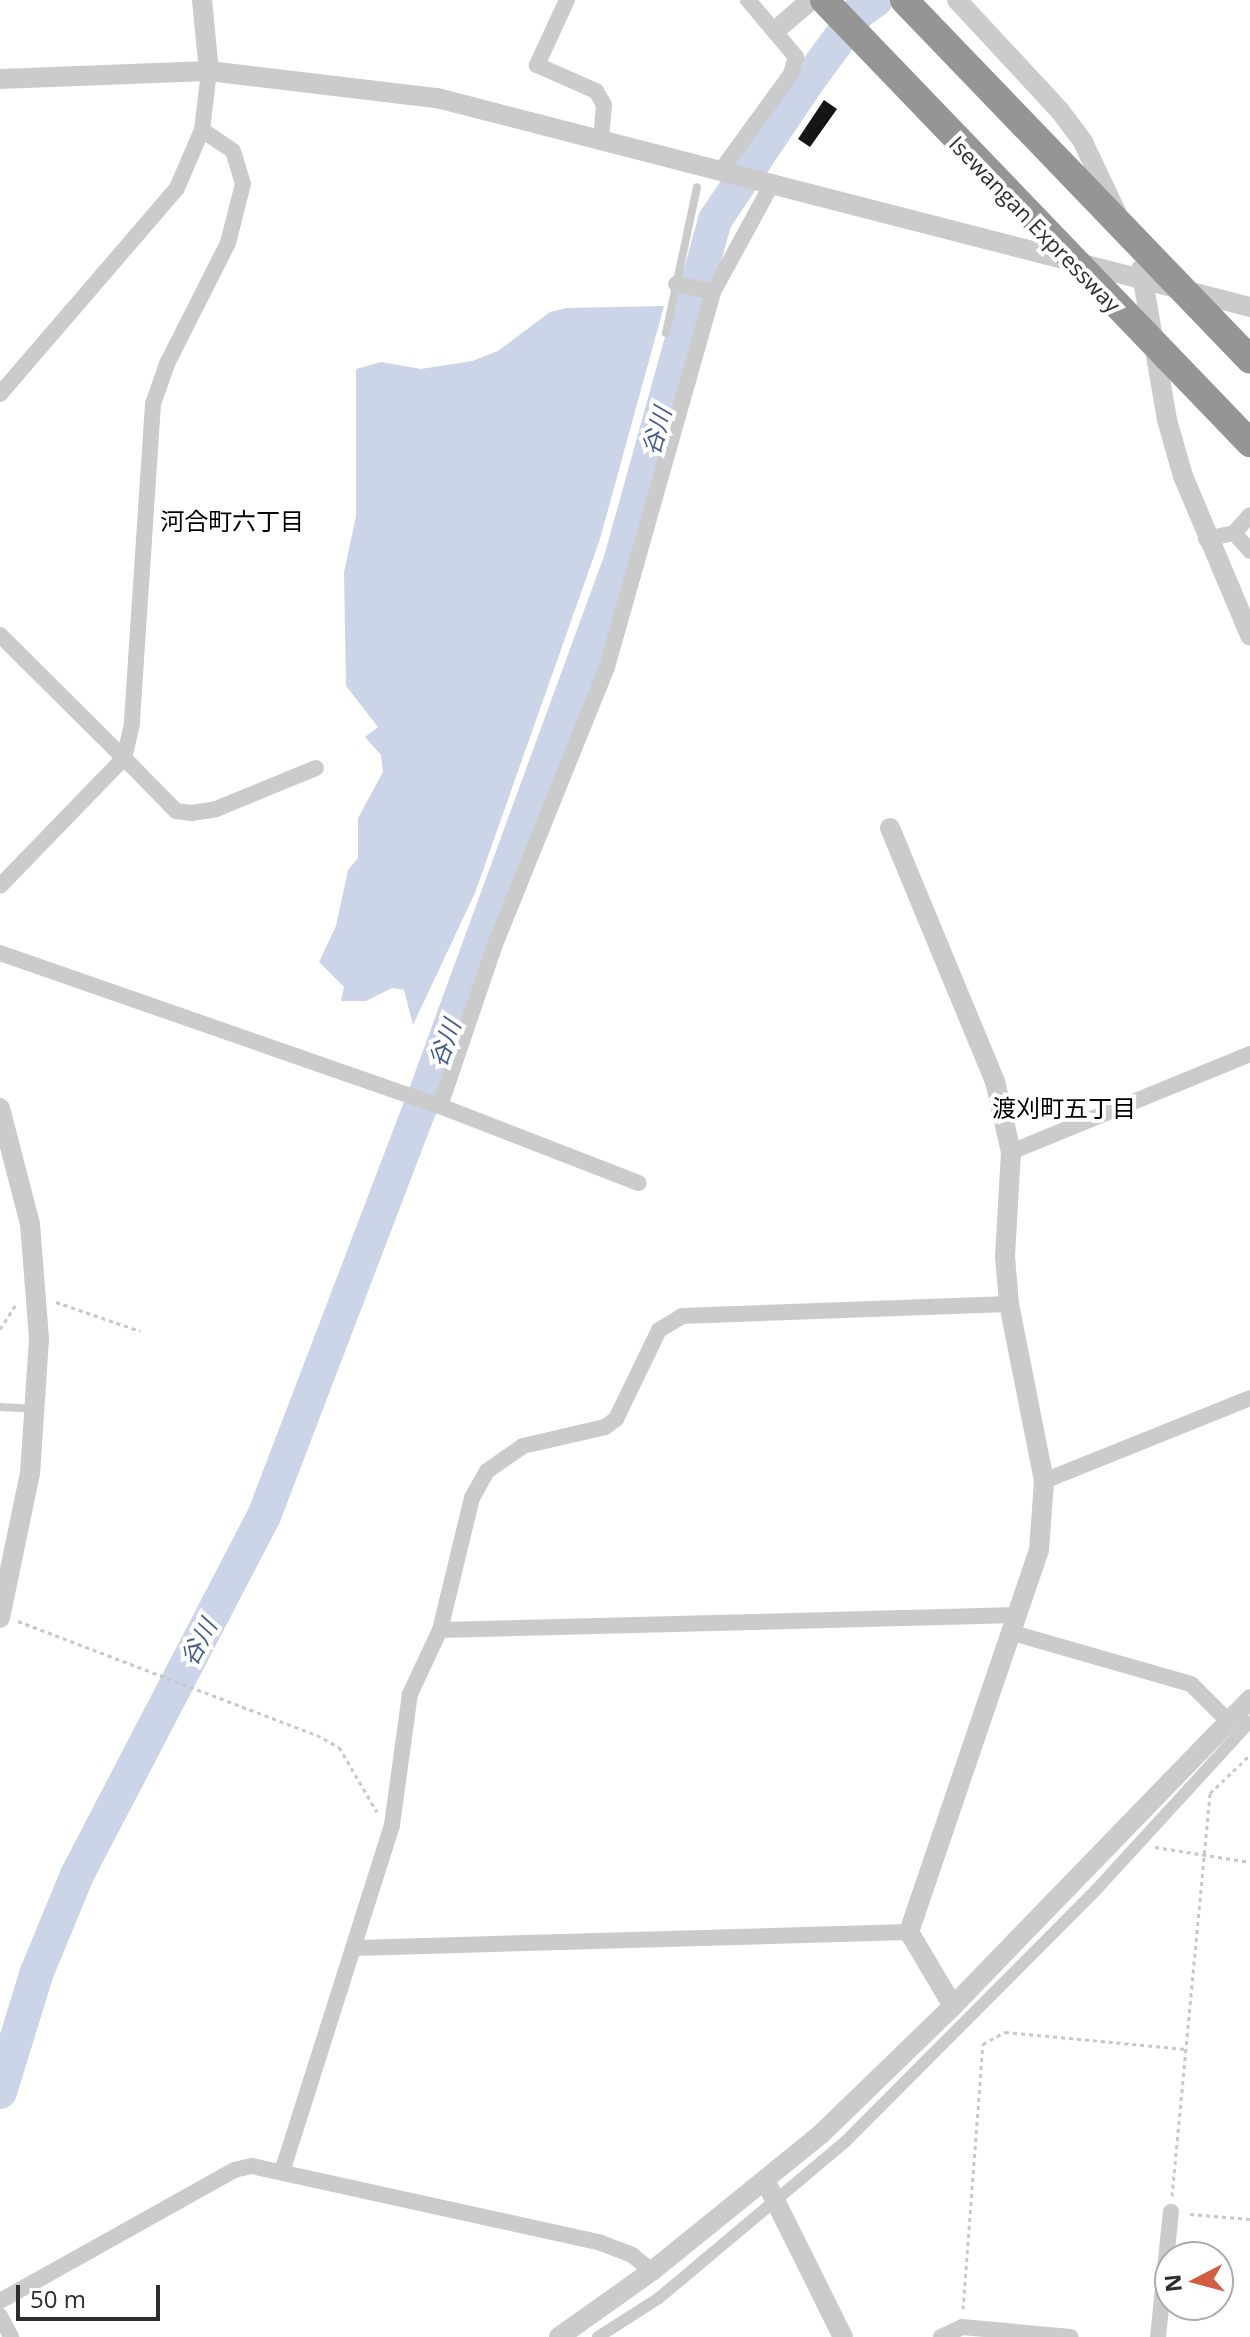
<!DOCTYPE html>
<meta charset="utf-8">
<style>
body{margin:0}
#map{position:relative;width:1250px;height:2337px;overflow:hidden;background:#fff;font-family:"Open Sans","Noto Sans JP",sans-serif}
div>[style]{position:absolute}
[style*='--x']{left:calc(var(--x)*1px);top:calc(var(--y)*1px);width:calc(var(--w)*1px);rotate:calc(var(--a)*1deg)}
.water>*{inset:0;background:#cbd5e7}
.river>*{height:34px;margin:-17px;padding:0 17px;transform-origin:17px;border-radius:17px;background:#cbd5e7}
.building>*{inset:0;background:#151515}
.path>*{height:3px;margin-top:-1.5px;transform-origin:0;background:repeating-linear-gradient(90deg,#c8c8c8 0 4px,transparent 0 8px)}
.service>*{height:8px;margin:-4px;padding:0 4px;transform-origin:4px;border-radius:4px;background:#cbcbcb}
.pedestrian>*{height:12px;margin:-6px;padding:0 6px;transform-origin:6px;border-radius:6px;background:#cbcbcb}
.minor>*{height:16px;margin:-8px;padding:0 8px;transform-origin:8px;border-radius:8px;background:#cbcbcb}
.tertiary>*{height:20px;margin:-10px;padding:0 10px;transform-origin:10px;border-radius:10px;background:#cbcbcb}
.motorway-bridge>*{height:28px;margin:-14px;padding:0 14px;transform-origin:14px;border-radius:14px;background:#959595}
span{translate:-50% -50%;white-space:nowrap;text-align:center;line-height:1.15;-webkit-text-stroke:8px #fff;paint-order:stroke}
.street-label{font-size:22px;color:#2e2e2e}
.water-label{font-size:24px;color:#445c87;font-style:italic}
.neighbourhood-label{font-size:24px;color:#000}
.north{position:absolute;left:1154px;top:2241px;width:80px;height:80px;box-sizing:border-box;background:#fff;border:2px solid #ababab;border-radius:50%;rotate:264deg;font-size:22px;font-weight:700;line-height:32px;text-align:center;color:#2e2e2e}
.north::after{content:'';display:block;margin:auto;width:28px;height:36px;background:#d25d42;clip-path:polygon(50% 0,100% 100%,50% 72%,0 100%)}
.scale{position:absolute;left:16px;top:2285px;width:144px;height:36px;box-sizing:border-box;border:4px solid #2e2e2e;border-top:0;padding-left:10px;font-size:24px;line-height:28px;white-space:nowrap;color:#2e2e2e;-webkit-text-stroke:6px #fff;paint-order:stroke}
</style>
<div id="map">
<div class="water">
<i style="clip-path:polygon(664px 306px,600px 539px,475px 893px,413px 1025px,404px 990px,392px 988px,366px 1001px,341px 1001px,344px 987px,319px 962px,336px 926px,348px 870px,358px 858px,358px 818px,383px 772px,381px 755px,365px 737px,378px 727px,346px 686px,344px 572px,356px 516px,356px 369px,381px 362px,421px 369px,472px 361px,498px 351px,550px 312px,567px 308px)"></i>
</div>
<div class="river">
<i style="--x:0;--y:2092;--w:126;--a:-72.9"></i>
<i style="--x:37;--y:1972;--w:105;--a:-67.6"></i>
<i style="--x:77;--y:1875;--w:405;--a:-62.5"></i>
<i style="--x:264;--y:1516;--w:434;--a:-69.1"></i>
<i style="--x:419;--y:1111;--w:588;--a:-69.9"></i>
<i style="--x:621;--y:559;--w:352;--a:-74.5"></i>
<i style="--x:715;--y:220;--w:164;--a:-56.2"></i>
<i style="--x:806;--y:84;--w:88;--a:-53.8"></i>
<i style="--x:858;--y:13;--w:22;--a:-36"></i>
</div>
<div class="building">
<i style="clip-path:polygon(824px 100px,837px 109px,810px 147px,798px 139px)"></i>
</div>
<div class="path">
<i style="--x:56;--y:1302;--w:89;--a:19"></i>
<i style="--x:0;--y:1329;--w:30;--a:-57"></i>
<i style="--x:18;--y:1621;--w:320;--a:20.9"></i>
<i style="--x:317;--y:1735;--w:25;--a:29"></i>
<i style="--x:339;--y:1747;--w:75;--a:59.7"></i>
<i style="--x:1155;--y:1847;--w:96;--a:9"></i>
<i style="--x:1172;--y:2196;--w:405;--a:-84.6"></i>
<i style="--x:1210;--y:1793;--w:55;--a:-43.5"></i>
<i style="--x:1190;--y:2214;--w:60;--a:4.8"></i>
<i style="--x:963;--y:2309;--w:266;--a:-85.7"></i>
<i style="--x:983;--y:2044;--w:25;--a:-29"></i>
<i style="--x:1005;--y:2032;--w:181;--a:5.4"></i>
</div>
<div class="service">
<i style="--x:666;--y:333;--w:149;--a:-78"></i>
<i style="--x:0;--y:1407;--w:33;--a:3"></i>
</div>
<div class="pedestrian">
<i style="--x:598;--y:2337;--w:72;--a:-32.6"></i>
<i style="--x:659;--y:2298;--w:243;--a:-40"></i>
<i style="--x:845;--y:2142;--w:356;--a:-45.1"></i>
<i style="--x:1096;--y:1890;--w:228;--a:-47.5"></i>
</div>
<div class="minor">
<i style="--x:567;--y:0;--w:72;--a:114.8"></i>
<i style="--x:537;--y:65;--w:64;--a:23.8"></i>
<i style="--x:596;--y:91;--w:16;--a:60"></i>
<i style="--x:604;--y:105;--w:32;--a:95"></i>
<i style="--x:202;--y:130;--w:37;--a:34"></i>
<i style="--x:233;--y:151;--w:34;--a:73"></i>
<i style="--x:243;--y:184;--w:61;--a:104.3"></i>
<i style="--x:228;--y:243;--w:136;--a:116.8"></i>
<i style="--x:167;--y:364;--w:42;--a:109.3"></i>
<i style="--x:153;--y:404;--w:321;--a:93.8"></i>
<i style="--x:132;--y:724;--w:35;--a:103"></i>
<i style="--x:124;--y:758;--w:74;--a:45.5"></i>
<i style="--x:176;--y:811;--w:16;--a:7"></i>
<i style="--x:192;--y:813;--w:24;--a:-9"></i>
<i style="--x:216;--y:809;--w:108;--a:-22.3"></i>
<i style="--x:722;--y:169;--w:117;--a:-54"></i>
<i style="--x:791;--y:74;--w:18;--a:-74"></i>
<i style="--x:796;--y:57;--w:75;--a:-130.1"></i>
<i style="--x:676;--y:284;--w:38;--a:12"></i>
<i style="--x:0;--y:394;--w:272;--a:-49.3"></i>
<i style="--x:177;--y:188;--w:63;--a:-66.7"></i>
<i style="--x:202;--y:130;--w:59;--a:-83.2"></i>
<i style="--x:1234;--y:533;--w:24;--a:48"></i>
<i style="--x:1206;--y:539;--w:29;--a:-12"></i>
<i style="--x:1234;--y:533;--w:24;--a:-48"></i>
<i style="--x:0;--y:635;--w:175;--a:44.8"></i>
<i style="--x:124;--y:758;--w:178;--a:134.1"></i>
<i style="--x:0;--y:953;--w:466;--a:19.2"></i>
<i style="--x:440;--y:1106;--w:213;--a:21.2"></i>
<i style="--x:440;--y:1106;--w:168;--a:-71.2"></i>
<i style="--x:494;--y:947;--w:302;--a:-68"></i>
<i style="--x:607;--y:667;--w:390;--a:-74.2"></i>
<i style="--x:713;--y:292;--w:125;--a:-61.4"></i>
<i style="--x:1011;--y:1152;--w:258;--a:-22.3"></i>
<i style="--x:1044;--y:1481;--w:222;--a:-21.9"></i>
<i style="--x:440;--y:1630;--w:579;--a:-1.48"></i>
<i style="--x:1013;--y:1633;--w:185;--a:16"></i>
<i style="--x:1191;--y:1684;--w:52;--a:45"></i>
<i style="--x:356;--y:1948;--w:553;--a:-1.66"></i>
<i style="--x:282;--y:2172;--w:364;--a:-72.4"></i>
<i style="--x:392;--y:1825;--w:132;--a:-82.2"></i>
<i style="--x:410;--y:1694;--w:71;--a:-64.9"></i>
<i style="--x:440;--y:1630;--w:136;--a:-76.4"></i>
<i style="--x:472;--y:1498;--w:31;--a:-61"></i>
<i style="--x:487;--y:1471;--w:44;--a:-34.8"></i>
<i style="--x:523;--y:1446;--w:84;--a:-13"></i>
<i style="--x:605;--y:1427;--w:14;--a:-36"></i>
<i style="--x:616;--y:1419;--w:99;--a:-64.2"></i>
<i style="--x:659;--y:1330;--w:27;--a:-31"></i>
<i style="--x:682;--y:1316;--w:327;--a:-2.1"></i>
<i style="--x:0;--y:2301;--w:268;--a:-29.2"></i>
<i style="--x:234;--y:2170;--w:18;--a:-13"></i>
<i style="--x:252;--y:2166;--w:357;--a:12.4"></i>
<i style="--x:601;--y:2243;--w:33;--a:21"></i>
<i style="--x:632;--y:2255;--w:26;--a:39"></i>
<i style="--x:0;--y:2316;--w:24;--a:62"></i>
<i style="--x:941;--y:2337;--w:23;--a:-25"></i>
<i style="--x:962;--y:2327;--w:109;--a:5.2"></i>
<i style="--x:1158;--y:2337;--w:126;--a:-84.1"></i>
</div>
<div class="tertiary">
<i style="--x:202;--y:0;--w:71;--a:84.4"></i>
<i style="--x:957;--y:0;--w:151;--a:47.1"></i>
<i style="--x:1060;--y:111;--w:39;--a:53"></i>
<i style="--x:1083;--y:142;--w:80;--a:64.7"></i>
<i style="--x:776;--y:30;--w:46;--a:-40.6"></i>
<i style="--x:0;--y:79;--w:209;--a:-2.2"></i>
<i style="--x:209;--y:71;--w:230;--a:6.8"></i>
<i style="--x:437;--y:98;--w:839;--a:14.42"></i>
<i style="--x:1141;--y:269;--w:153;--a:80.2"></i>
<i style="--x:1167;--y:420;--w:58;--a:74.1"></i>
<i style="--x:1183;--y:476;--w:173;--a:67.2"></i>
<i style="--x:890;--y:828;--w:274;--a:67.5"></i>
<i style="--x:995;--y:1081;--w:73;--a:77.3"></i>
<i style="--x:1011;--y:1152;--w:105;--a:93.3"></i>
<i style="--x:1005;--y:1257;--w:47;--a:85.1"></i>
<i style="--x:1009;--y:1304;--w:180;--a:78.8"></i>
<i style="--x:1044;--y:1481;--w:69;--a:94.1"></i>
<i style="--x:1039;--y:1550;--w:404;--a:108.8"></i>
<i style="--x:909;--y:1932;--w:86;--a:59.3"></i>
<i style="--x:0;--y:1108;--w:120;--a:75.5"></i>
<i style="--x:30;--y:1224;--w:115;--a:85.5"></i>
<i style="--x:39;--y:1339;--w:134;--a:93.8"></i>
<i style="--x:30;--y:1473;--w:148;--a:101.7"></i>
<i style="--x:765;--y:2180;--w:175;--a:63.6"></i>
<i style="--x:559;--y:2337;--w:114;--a:-35.4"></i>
<i style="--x:652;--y:2271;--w:216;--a:-39"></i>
<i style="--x:820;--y:2135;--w:185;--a:-44.1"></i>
<i style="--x:953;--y:2006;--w:427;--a:-45.9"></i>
</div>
<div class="motorway-bridge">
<i style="--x:824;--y:0;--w:615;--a:46.12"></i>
<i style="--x:904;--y:0;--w:499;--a:46.1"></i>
</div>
<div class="street-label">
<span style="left:1035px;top:224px;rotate:46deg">Isewangan Expressway</span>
</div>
<div class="water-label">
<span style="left:656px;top:431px;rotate:-74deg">谷川</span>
<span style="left:444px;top:1043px;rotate:-70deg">谷川</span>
<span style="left:198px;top:1642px;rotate:-62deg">谷川</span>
</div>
<div class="neighbourhood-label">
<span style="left:232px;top:521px">河合町六丁目</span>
<span style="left:1064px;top:1108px">渡刈町五丁目</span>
</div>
<div class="north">N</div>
<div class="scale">50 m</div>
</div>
